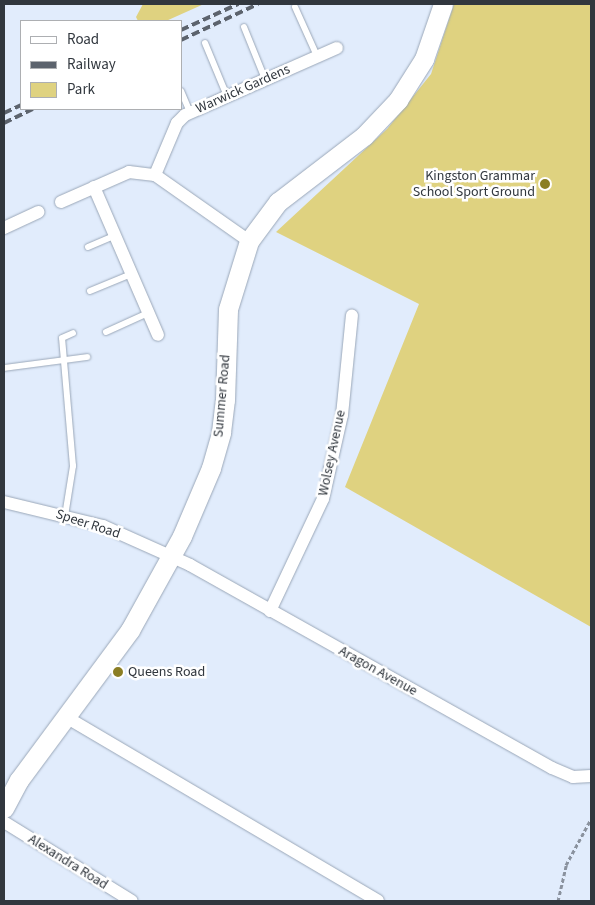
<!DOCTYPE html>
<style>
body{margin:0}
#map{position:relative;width:595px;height:905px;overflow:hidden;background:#e1ecfc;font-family:"Source Sans 3",sans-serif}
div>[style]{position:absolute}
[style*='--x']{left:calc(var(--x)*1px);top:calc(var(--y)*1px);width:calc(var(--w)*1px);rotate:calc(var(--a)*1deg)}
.green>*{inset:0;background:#dfd280}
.path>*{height:3px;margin-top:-1.5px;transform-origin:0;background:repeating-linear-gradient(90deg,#8a929e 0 4px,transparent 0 6.5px)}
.roads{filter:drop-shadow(0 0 1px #9aa7b8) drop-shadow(0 0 1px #9aa7b8)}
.lane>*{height:6px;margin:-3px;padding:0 3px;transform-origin:3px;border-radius:3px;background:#fff}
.street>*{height:12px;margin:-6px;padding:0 6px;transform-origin:6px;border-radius:6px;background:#fff}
.secondary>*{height:19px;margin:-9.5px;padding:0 9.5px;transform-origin:9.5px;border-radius:9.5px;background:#fff}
.rail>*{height:4px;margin-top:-2px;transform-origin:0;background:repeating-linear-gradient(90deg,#5c636d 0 8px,transparent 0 12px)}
.dots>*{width:14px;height:14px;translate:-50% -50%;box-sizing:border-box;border:2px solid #fff;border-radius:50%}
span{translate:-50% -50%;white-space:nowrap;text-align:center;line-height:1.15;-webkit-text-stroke:5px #fff;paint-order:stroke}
.street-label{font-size:14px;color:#31373e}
.poi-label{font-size:14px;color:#31373e}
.right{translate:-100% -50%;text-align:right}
.left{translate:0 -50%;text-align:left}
.frame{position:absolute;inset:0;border:5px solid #31373e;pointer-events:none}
.legend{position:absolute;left:20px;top:20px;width:162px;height:90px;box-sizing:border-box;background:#fff;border:1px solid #adafb2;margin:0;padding:6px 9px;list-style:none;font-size:15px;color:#31373e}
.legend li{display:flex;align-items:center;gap:10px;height:25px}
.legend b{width:25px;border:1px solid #adafb2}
</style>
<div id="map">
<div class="green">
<i style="clip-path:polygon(143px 4px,204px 4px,166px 21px,138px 21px,136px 17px)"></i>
<i style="clip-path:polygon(454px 4px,591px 4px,591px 627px,345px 487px,419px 304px,276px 232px,387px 129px,431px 74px)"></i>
</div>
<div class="path">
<i style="--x:558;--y:901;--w:37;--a:-77"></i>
<i style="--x:566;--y:865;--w:52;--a:-61.5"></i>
</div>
<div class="roads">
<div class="lane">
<i style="--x:295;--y:7;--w:54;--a:65.8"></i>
<i style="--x:244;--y:27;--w:56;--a:68"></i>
<i style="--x:205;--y:43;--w:57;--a:67.5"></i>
<i style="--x:181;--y:91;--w:23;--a:67"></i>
<i style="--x:88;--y:247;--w:28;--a:-23"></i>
<i style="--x:90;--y:291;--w:44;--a:-22.5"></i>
<i style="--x:106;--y:332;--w:46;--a:-24.3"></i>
<i style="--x:4;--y:368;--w:84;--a:-7.5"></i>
<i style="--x:65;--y:516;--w:51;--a:-80.9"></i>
<i style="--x:73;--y:466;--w:128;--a:-94.9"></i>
<i style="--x:62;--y:338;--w:12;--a:-24"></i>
</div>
<div class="street">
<i style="--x:94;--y:187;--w:161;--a:66.6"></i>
<i style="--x:61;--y:202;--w:74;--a:-23.8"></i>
<i style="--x:129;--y:172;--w:26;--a:7"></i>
<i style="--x:4;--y:228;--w:38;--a:-25"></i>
<i style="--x:249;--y:241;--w:115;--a:-144.9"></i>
<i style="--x:155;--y:175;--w:56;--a:-67.1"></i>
<i style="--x:177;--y:123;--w:11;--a:-45"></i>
<i style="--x:185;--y:115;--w:166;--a:-23.8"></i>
<i style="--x:4;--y:502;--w:102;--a:13.6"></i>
<i style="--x:103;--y:526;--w:95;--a:24.1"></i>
<i style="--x:190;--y:565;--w:415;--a:29.3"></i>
<i style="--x:552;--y:768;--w:23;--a:23"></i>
<i style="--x:573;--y:777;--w:18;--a:-3"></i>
<i style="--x:270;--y:611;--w:124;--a:-64.7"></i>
<i style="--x:323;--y:499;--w:86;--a:-77.3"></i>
<i style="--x:342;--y:415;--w:100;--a:-84.3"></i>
<i style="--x:66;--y:717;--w:362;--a:30.5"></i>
<i style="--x:4;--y:822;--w:150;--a:31.7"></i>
</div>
<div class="secondary">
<i style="--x:4;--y:808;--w:32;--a:-62"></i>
<i style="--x:19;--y:780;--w:187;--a:-53.5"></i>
<i style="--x:130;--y:630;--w:107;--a:-61"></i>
<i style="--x:182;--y:536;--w:74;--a:-66.9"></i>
<i style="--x:211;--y:468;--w:37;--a:-74"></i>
<i style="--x:221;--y:432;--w:32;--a:-83"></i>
<i style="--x:225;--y:400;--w:91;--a:-88.1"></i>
<i style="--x:228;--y:309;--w:71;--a:-72.8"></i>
<i style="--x:249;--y:241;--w:49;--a:-53.4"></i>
<i style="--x:278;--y:202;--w:108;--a:-37.5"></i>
<i style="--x:364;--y:136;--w:50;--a:-46.6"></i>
<i style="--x:398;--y:100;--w:49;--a:-57.6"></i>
<i style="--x:424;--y:59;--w:58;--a:-70.9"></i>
</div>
</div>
<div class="rail">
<i style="--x:181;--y:30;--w:63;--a:-24.5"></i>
<i style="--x:181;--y:40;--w:85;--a:-25.1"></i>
<i style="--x:4;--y:113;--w:19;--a:-25"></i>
<i style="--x:4;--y:123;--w:32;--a:-26"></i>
</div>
<div class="dots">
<i style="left:545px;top:184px;background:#8b7e24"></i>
<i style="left:118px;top:672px;background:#8b7e24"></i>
</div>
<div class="street-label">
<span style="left:243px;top:89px;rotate:-24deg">Warwick Gardens</span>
<span style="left:222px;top:396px;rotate:-85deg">Summer Road</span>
<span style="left:332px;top:453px;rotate:-78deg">Wolsey Avenue</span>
<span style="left:88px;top:524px;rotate:18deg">Speer Road</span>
<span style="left:378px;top:671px;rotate:29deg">Aragon Avenue</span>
<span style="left:68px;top:862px;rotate:32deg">Alexandra Road</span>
</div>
<div class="poi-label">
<span class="right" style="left:535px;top:184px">Kingston Grammar<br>School Sport Ground</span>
<span class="left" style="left:128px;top:672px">Queens Road</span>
</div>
<div class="frame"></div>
<ul class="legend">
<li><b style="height:6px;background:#fff"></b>Road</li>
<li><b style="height:6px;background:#5c636d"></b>Railway</li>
<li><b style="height:14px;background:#dfd280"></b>Park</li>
</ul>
</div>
